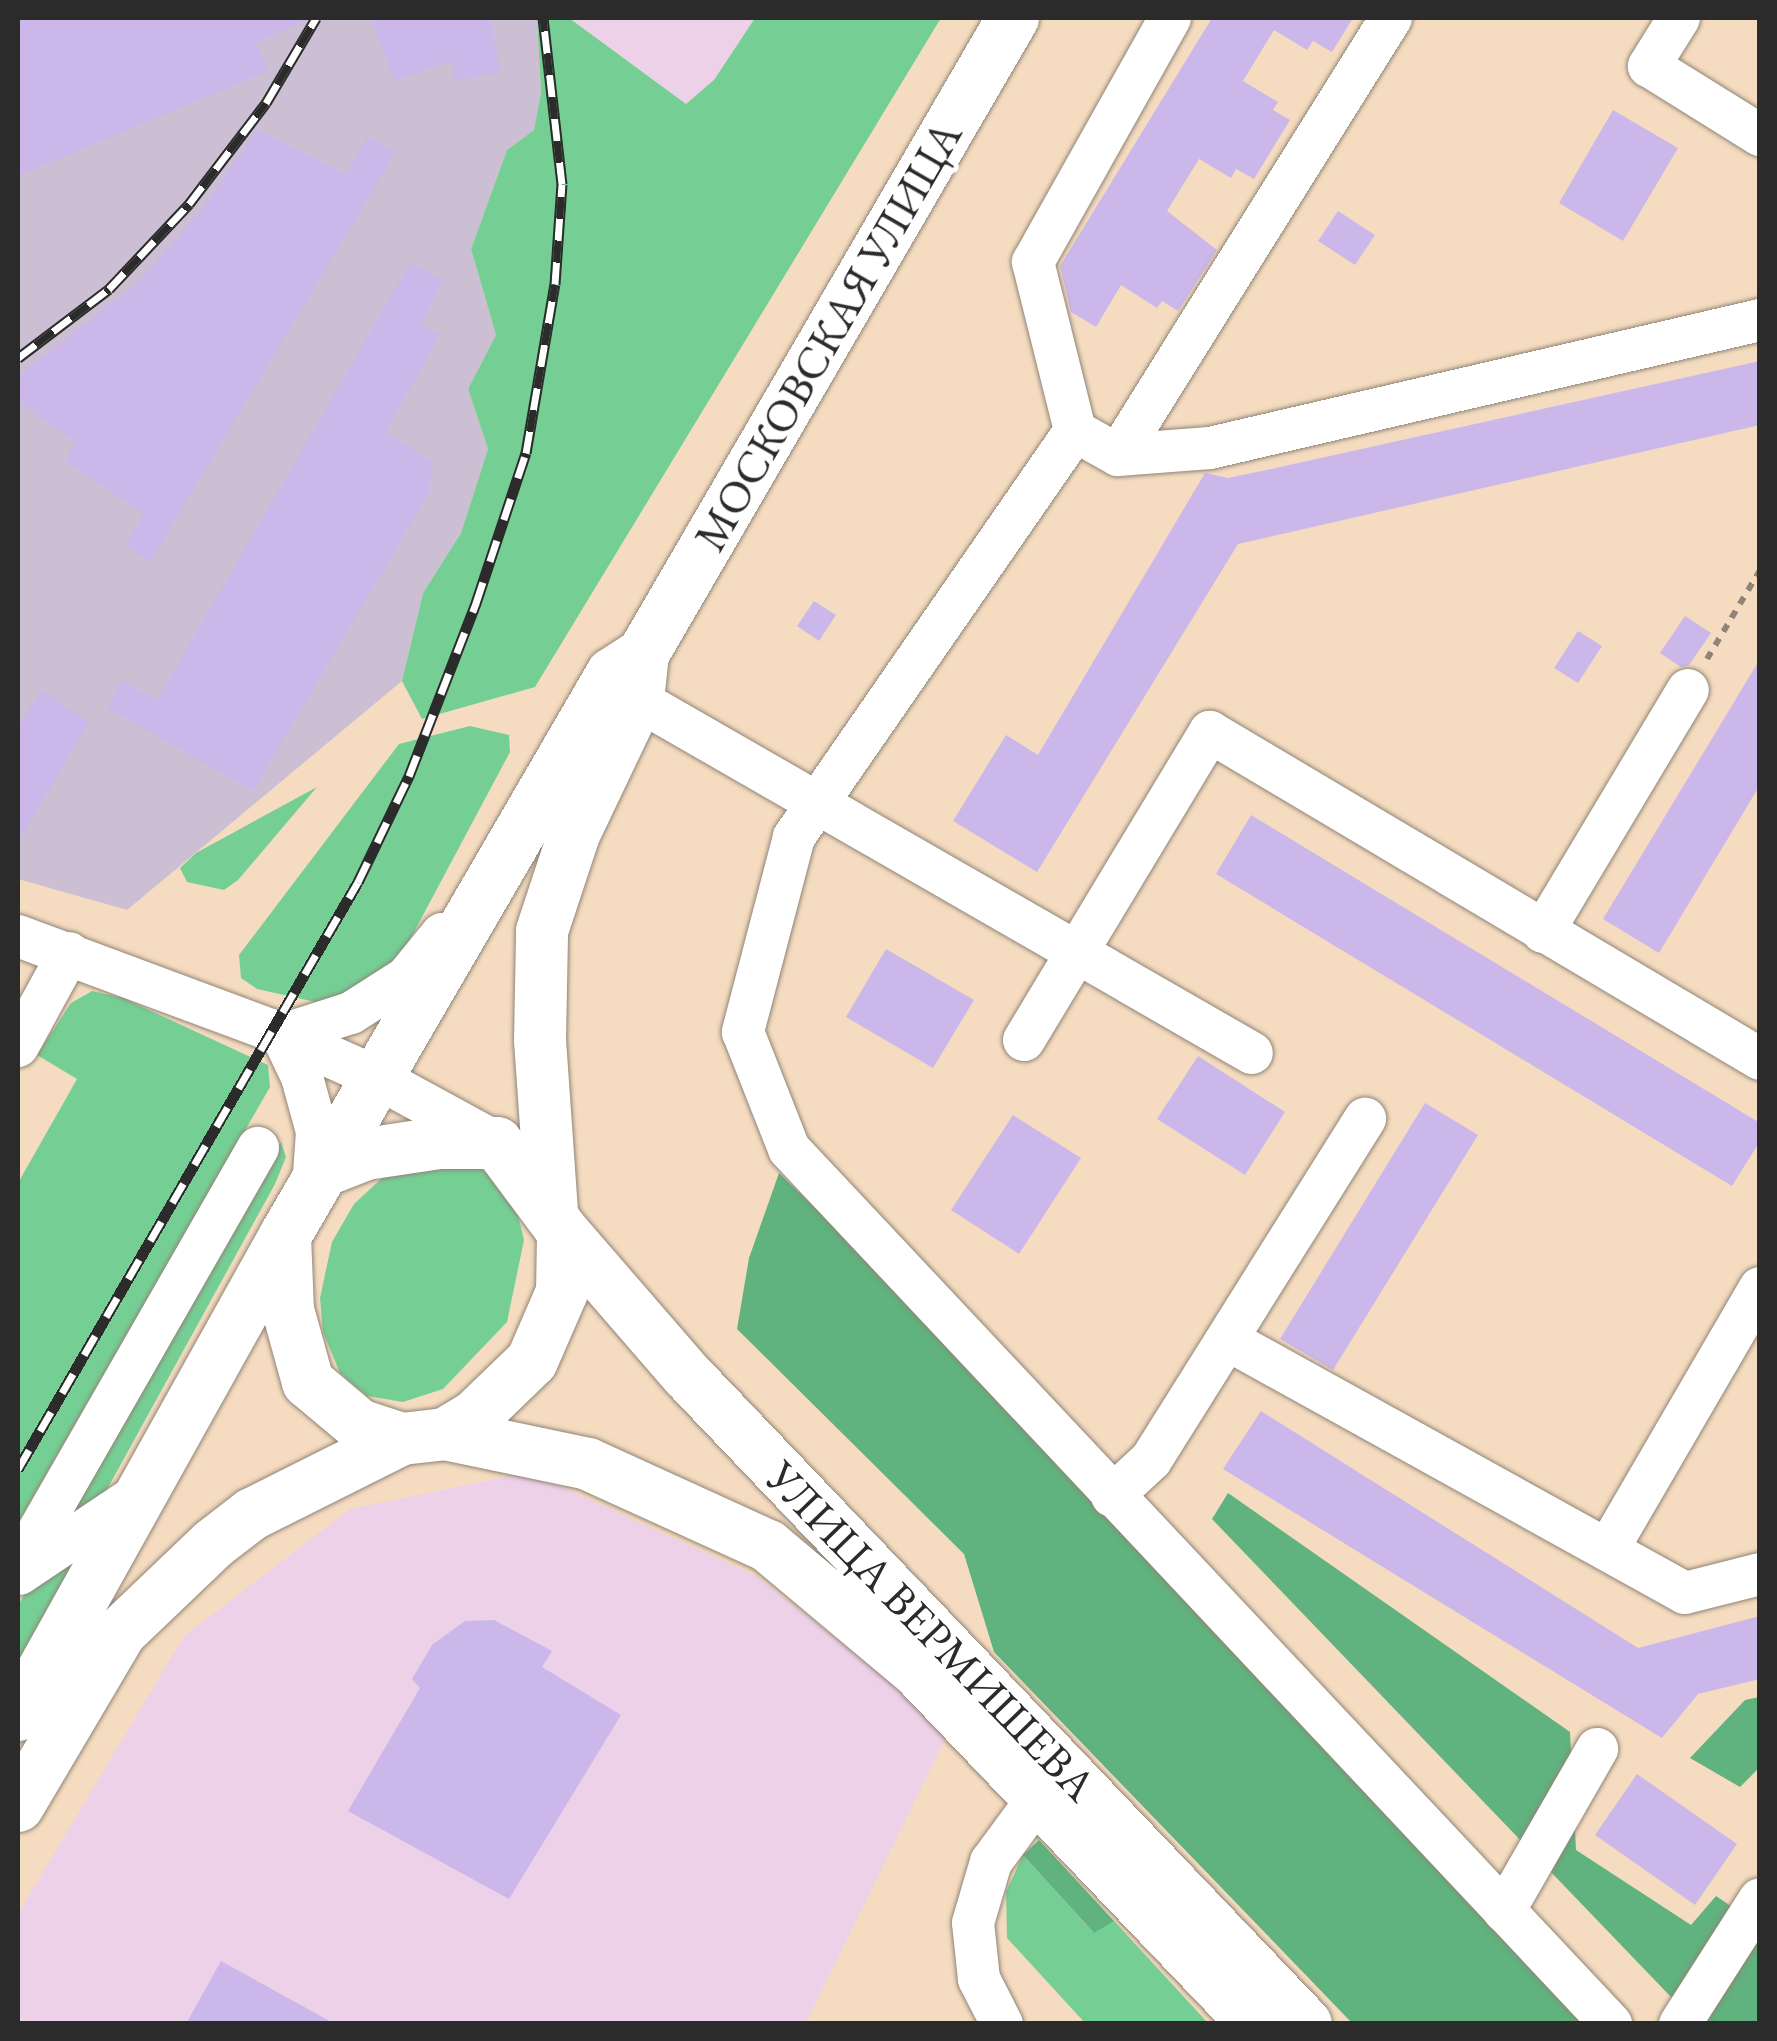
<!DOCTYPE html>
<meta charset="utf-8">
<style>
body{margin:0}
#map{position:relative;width:1777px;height:2041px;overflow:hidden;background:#f5dcc0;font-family:"EB Garamond",serif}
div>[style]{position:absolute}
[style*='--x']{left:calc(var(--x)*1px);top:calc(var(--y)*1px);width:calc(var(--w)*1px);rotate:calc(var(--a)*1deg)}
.built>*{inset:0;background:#edd1e9}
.industrial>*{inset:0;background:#ccbfd4}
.green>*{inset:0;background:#75cf95}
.forest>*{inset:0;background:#60b27e}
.building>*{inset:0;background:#cbb7e9}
.path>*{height:6px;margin-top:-3px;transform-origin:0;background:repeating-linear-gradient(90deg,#908476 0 8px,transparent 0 16px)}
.roads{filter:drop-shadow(0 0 2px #908476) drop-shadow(0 0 2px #908476)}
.minor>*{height:42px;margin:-21px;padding:0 21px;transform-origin:21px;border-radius:21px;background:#fff}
.major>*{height:52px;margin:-26px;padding:0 26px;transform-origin:26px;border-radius:26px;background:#fff}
.rail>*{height:11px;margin-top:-5.5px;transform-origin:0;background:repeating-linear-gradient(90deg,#fff 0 22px,#2b2b2b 0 44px);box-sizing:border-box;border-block:2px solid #2b2b2b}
span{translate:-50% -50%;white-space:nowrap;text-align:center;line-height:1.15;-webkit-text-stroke:10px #fff;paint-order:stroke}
.street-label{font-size:45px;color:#2b2b2b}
.frame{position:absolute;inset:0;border:20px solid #2b2b2b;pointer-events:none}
</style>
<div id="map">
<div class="built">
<i style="clip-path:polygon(569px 18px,755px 18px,714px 80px,686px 104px)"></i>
<i style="clip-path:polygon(529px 1472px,756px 1576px,923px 1706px,948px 1733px,806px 2023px,18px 2024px,18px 1914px,184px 1636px,350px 1509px)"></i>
</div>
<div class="industrial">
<i style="clip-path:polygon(18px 18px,537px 18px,541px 92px,534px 130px,507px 150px,471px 249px,496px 335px,468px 389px,488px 449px,461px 533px,423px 593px,402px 681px,127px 910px,18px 879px)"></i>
</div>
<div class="green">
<i style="clip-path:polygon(537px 18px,569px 18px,686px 104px,714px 80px,755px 18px,941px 18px,535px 687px,422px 719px,402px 681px,423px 593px,461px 533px,488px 449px,468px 389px,496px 335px,471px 249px,507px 150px,534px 130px,541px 92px)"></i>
<i style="clip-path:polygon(470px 726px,509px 735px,510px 752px,398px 962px,325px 1004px,257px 989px,241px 978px,239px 955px,399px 744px)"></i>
<i style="clip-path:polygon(317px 787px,238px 880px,224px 890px,187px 882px,180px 868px,196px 853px)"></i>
<i style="clip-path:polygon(92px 991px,123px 998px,268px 1065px,270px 1087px,18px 1523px,18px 1183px,77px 1079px,37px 1055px,71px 1003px)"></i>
<i style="clip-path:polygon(281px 1142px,286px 1157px,275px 1184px,94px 1513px,56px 1538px)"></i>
<i style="clip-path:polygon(416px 1163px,474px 1164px,499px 1182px,516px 1207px,524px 1240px,507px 1322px,443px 1389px,403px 1402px,367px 1396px,340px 1373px,323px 1332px,320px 1298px,332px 1242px,354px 1204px,382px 1178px)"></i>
<i style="clip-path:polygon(87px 1542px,18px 1665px,18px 1606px,33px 1578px)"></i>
<i style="clip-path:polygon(1023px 1855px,1093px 1932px,1114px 1921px,1208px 2023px,1085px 2023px,1007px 1938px,1006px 1892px)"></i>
</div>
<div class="forest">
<i style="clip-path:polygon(779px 1173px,977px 1365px,1590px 2023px,1352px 2023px,994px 1652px,964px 1554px,737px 1329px,749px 1258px)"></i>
<i style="clip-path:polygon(1228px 1493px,1570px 1732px,1576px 1850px,1691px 1925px,1716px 1896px,1759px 1925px,1759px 2023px,1696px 2023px,1212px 1519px)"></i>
<i style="clip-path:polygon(1759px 1697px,1759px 1768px,1740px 1787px,1690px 1758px,1745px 1700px)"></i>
<i style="clip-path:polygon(1039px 1840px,1114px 1921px,1094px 1933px,1023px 1855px)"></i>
</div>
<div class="building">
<i style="clip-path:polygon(18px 18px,313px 18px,256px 42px,268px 71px,18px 176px)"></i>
<i style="clip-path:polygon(371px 18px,491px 18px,500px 73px,455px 80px,452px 60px,394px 81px)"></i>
<i style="clip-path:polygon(1212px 18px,1353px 18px,1332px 52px,1313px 41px,1307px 50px,1274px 30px,1243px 81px,1278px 102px,1273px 110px,1290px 120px,1254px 179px,1236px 169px,1231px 178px,1199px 159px,1167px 211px,1217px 250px,1178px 311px,1162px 301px,1157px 308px,1121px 285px,1096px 327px,1071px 312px,1060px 266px)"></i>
<i style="clip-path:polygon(1613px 110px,1678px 148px,1623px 241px,1559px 203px)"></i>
<i style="clip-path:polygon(257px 129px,345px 174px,368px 137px,396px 152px,150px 562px,126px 545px,144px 514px,65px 461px,75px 442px,18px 401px,18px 376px,136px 284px,198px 215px)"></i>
<i style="clip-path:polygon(1338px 211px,1375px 235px,1355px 265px,1318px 241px)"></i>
<i style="clip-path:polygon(410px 263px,443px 280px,421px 325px,440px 335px,385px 432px,432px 462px,429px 493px,253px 791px,108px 708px,121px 680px,157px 700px)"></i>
<i style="clip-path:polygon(1760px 361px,1760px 425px,1238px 544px,1037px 872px,953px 821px,1006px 735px,1038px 755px,1205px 473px,1228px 478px,1271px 469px)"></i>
<i style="clip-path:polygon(814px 601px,836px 615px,819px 641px,797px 626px)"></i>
<i style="clip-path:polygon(1685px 616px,1711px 633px,1689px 665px,1681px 667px,1660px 653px)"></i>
<i style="clip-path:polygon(1578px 631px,1602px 646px,1578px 683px,1554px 668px)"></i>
<i style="clip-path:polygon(1760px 659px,1760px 785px,1659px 953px,1603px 919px)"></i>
<i style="clip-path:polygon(42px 690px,89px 722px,18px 843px,18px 726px)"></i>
<i style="clip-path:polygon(1251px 815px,1760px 1123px,1760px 1141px,1732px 1186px,1216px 874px)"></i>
<i style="clip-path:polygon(886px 949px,974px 1000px,933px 1068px,846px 1017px)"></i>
<i style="clip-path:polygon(1198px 1056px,1285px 1112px,1245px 1175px,1157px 1119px)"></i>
<i style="clip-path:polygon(1425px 1103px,1478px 1135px,1333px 1370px,1280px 1339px)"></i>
<i style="clip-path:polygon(1013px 1115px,1081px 1158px,1019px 1254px,951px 1210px)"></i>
<i style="clip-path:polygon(1261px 1411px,1638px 1648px,1760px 1616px,1760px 1679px,1698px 1694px,1662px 1738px,1223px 1469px)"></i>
<i style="clip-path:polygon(494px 1620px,552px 1651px,542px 1667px,621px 1715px,509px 1899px,348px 1811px,420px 1688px,412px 1679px,432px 1645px,465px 1621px)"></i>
<i style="clip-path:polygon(1637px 1774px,1737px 1844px,1695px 1905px,1595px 1835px)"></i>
<i style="clip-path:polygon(221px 1961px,335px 2024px,186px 2024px)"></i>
</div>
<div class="path">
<i style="--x:1707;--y:659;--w:104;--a:-59.2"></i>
</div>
<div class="roads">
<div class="minor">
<i style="--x:1170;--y:18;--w:280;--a:119.3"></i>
<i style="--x:1033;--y:262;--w:174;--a:76"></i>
<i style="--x:1075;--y:431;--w:494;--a:124.7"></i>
<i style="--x:794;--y:837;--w:202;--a:104.7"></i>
<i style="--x:743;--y:1032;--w:126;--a:68.5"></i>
<i style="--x:789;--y:1149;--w:1201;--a:46.79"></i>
<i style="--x:1679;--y:18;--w:57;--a:122"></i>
<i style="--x:1649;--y:66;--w:131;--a:31.9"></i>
<i style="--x:1075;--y:431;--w:49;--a:29.2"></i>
<i style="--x:1118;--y:455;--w:92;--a:-4.4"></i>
<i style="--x:1210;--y:448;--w:565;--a:-13.1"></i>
<i style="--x:1118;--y:455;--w:515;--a:-58.01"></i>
<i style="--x:638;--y:700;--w:708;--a:29.9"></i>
<i style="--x:1543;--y:932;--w:282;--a:-59.1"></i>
<i style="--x:18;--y:936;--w:270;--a:20.4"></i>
<i style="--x:271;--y:1030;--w:115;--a:24.1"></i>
<i style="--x:376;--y:1077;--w:138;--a:28.6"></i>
<i style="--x:282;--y:1035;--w:72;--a:-17.7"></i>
<i style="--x:351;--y:1013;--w:65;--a:-32.5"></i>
<i style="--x:406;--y:978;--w:57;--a:-50.7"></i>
<i style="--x:282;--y:1035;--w:47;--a:64.5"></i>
<i style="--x:302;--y:1077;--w:57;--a:74.7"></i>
<i style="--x:317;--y:1132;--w:56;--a:94.1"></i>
<i style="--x:1024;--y:1040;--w:360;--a:-58.9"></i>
<i style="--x:1210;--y:732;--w:640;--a:30.73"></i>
<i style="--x:18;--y:1046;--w:106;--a:-61.3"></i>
<i style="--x:1228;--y:1340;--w:522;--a:28.97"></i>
<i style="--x:1685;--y:1593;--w:77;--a:-14.2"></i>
<i style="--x:1112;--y:1496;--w:53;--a:-42.7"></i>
<i style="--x:1151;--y:1460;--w:403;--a:-57.9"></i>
<i style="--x:1608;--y:1549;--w:302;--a:-59.8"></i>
<i style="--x:18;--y:1567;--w:483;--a:-60.2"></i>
<i style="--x:19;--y:1574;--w:149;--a:-33.8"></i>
<i style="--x:1504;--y:1911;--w:187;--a:-60.1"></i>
<i style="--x:1002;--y:2024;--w:51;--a:-117.1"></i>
<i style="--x:979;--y:1979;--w:56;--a:-96.1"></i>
<i style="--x:973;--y:1923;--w:64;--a:-73.6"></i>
<i style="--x:991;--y:1862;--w:79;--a:-53.7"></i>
<i style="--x:1680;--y:2024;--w:148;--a:-57.4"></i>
</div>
<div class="major">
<i style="--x:552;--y:1212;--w:172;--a:-94"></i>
<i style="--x:540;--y:1040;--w:109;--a:-88.9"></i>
<i style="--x:542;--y:931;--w:102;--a:-71.7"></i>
<i style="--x:574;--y:834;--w:148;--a:-64.5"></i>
<i style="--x:638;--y:700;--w:46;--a:-83.8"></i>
<i style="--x:643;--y:654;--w:736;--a:-59.81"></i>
<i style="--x:563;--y:1232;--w:189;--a:49.1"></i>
<i style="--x:687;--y:1375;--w:897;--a:46.36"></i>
<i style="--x:285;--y:1236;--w:74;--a:87.7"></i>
<i style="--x:288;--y:1310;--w:75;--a:74.5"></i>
<i style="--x:308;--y:1382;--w:67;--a:40.1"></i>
<i style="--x:359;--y:1425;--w:45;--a:18"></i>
<i style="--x:402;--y:1439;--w:43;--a:-6.6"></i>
<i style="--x:445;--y:1434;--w:35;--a:-31"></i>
<i style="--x:475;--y:1416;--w:79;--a:-44"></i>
<i style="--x:532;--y:1361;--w:75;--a:-66.5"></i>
<i style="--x:562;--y:1292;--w:60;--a:-89"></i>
<i style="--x:563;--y:1232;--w:111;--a:-126.6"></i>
<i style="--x:497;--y:1143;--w:58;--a:180"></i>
<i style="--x:439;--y:1143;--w:74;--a:171.4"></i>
<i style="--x:366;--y:1154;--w:46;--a:158.4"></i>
<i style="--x:445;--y:1434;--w:146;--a:11.8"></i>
<i style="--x:588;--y:1464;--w:198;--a:24.5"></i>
<i style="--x:768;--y:1546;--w:194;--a:40"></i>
<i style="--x:917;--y:1671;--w:488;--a:46.3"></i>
<i style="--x:18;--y:1715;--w:548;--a:-60.86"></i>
<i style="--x:285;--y:1236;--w:650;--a:-59.81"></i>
<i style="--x:612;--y:674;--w:37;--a:-33"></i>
<i style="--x:18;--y:1806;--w:202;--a:-59.4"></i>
<i style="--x:121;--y:1632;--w:127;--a:-43.7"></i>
<i style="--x:213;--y:1544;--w:49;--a:-37.6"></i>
<i style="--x:252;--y:1514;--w:168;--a:-26.6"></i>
</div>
</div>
<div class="rail">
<i style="--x:18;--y:358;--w:114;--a:-37.2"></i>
<i style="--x:109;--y:289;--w:117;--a:-46.7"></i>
<i style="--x:189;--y:204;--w:127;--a:-52.7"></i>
<i style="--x:266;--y:103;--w:99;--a:-59.5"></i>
<i style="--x:18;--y:1469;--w:678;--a:-59.92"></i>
<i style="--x:358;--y:882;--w:118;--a:-64.3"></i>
<i style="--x:409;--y:776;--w:186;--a:-68.8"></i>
<i style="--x:476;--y:603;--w:158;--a:-71.6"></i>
<i style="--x:526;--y:453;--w:171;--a:-80.3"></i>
<i style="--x:555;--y:284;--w:100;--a:-86"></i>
<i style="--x:562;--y:184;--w:167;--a:-96.5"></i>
</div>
<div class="street-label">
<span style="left:828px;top:336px;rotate:-60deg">МОСКОВСКАЯ УЛИЦА</span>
<span style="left:931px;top:1631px;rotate:46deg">УЛИЦА ВЕРМИШЕВА</span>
</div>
<div class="frame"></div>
</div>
